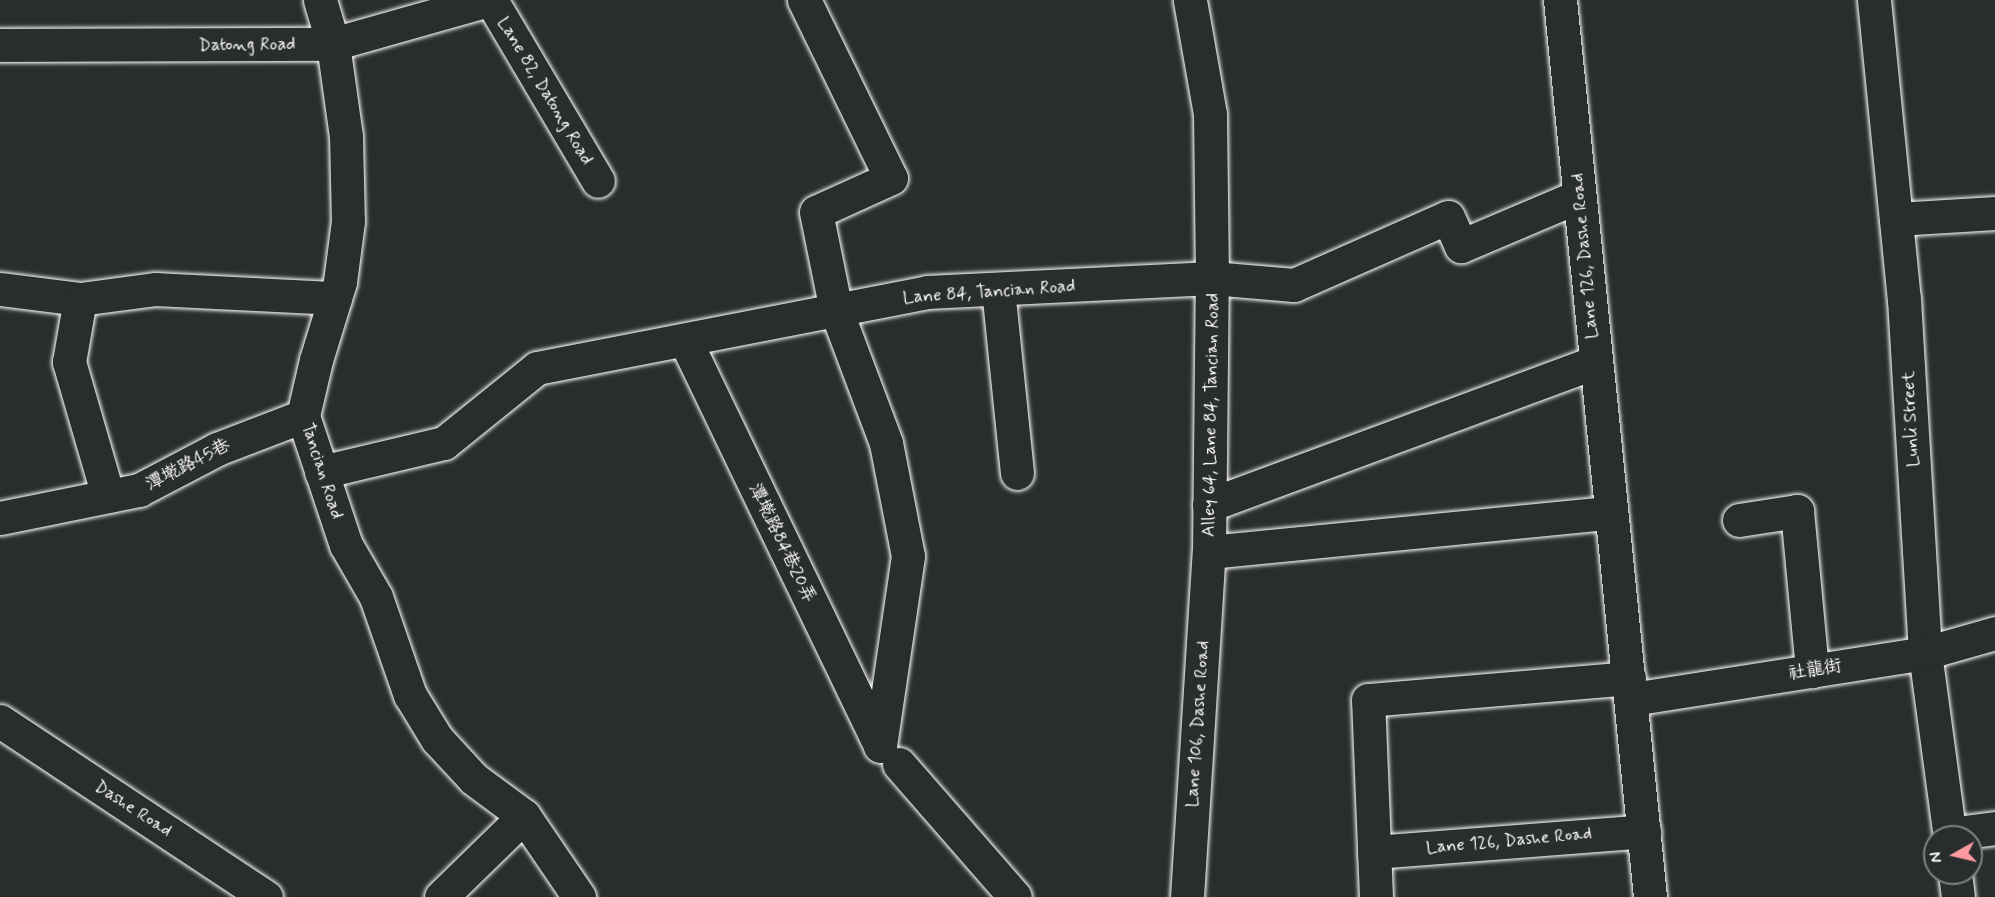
<!DOCTYPE html>
<meta charset="utf-8">
<style>
body{margin:0}
#map{position:relative;width:1995px;height:897px;overflow:hidden;background:#2a2d2e;font-family:Mynerve,"LXGW WenKai TC",sans-serif}
div>[style]{position:absolute}
[style*='--x']{left:calc(var(--x)*1px);top:calc(var(--y)*1px);width:calc(var(--w)*1px);rotate:calc(var(--a)*1deg)}
.roads{filter:drop-shadow(0 0 2px #fff) drop-shadow(0 0 2px #fff)}
.minor>*{height:33px;margin:-16.5px;padding:0 16.5px;transform-origin:16.5px;border-radius:16.5px;background:#2a2d2e}
span{translate:-50% -50%;white-space:nowrap;text-align:center;line-height:1.15;-webkit-text-stroke:5px #2a2d2e;paint-order:stroke}
.street-label{font-size:18px;color:#fff}
.north{position:absolute;left:1923px;top:825px;width:60px;height:60px;box-sizing:border-box;background:#2a2d2e;border:2px solid #7f8182;border-radius:50%;rotate:262deg;font-size:16px;font-weight:700;line-height:24px;text-align:center;color:#fff}
.north::after{content:'';display:block;margin:auto;width:21px;height:27px;background:#ff9aa2;clip-path:polygon(50% 0,100% 100%,50% 72%,0 100%)}
</style>
<div id="map">
<div class="roads">
<div class="minor">
<i style="--x:320;--y:0;--w:46;--a:73.5"></i>
<i style="--x:333;--y:44;--w:93;--a:82"></i>
<i style="--x:346;--y:136;--w:85;--a:88.7"></i>
<i style="--x:348;--y:221;--w:62;--a:97.5"></i>
<i style="--x:340;--y:282;--w:82;--a:107.1"></i>
<i style="--x:316;--y:360;--w:57;--a:103.1"></i>
<i style="--x:303;--y:416;--w:136;--a:71.6"></i>
<i style="--x:346;--y:545;--w:60;--a:60"></i>
<i style="--x:376;--y:597;--w:104;--a:70.9"></i>
<i style="--x:410;--y:695;--w:52;--a:58.5"></i>
<i style="--x:437;--y:739;--w:54;--a:47.2"></i>
<i style="--x:474;--y:779;--w:62;--a:36.5"></i>
<i style="--x:524;--y:816;--w:98;--a:55.8"></i>
<i style="--x:491;--y:0;--w:210;--a:59.4"></i>
<i style="--x:804;--y:0;--w:198;--a:64"></i>
<i style="--x:891;--y:178;--w:82;--a:155.6"></i>
<i style="--x:816;--y:212;--w:100;--a:78.5"></i>
<i style="--x:836;--y:310;--w:142;--a:69.4"></i>
<i style="--x:886;--y:443;--w:115;--a:79"></i>
<i style="--x:908;--y:556;--w:192;--a:98.4"></i>
<i style="--x:1560;--y:0;--w:902;--a:84.27"></i>
<i style="--x:1874;--y:0;--w:301;--a:84.3"></i>
<i style="--x:1904;--y:299;--w:355;--a:86.6"></i>
<i style="--x:1925;--y:653;--w:186;--a:82.3"></i>
<i style="--x:0;--y:45;--w:333;--a:-0.2"></i>
<i style="--x:333;--y:44;--w:161;--a:-15.8"></i>
<i style="--x:1896;--y:219;--w:99;--a:-3.5"></i>
<i style="--x:0;--y:289;--w:81;--a:7.1"></i>
<i style="--x:998;--y:289;--w:185;--a:84.1"></i>
<i style="--x:685;--y:340;--w:450;--a:64.3"></i>
<i style="--x:321;--y:472;--w:126;--a:-13.3"></i>
<i style="--x:444;--y:443;--w:119;--a:-38.9"></i>
<i style="--x:537;--y:368;--w:397;--a:-11"></i>
<i style="--x:927;--y:292;--w:285;--a:-2.8"></i>
<i style="--x:1212;--y:278;--w:82;--a:4.9"></i>
<i style="--x:1294;--y:285;--w:168;--a:-23.8"></i>
<i style="--x:1448;--y:217;--w:32;--a:66"></i>
<i style="--x:1461;--y:246;--w:128;--a:-23"></i>
<i style="--x:108;--y:496;--w:140;--a:-106.2"></i>
<i style="--x:69;--y:362;--w:64;--a:-80.1"></i>
<i style="--x:80;--y:299;--w:77;--a:-7.5"></i>
<i style="--x:156;--y:289;--w:179;--a:2.9"></i>
<i style="--x:1209;--y:505;--w:412;--a:-20.3"></i>
<i style="--x:0;--y:518;--w:142;--a:-11.4"></i>
<i style="--x:139;--y:490;--w:88;--a:-27.7"></i>
<i style="--x:217;--y:449;--w:92;--a:-21"></i>
<i style="--x:1739;--y:520;--w:59;--a:-8.8"></i>
<i style="--x:1797;--y:511;--w:161;--a:84.6"></i>
<i style="--x:1209;--y:552;--w:401;--a:-5.6"></i>
<i style="--x:1632;--y:699;--w:297;--a:-8.9"></i>
<i style="--x:1925;--y:653;--w:73;--a:-15.9"></i>
<i style="--x:0;--y:721;--w:319;--a:33.5"></i>
<i style="--x:899;--y:764;--w:176;--a:48.9"></i>
<i style="--x:1949;--y:834;--w:46;--a:-7.4"></i>
<i style="--x:1374;--y:852;--w:271;--a:-4.4"></i>
<i style="--x:1955;--y:873;--w:24;--a:83"></i>
<i style="--x:441;--y:897;--w:116;--a:-44.3"></i>
<i style="--x:1187;--y:897;--w:346;--a:-86.4"></i>
<i style="--x:1209;--y:552;--w:274;--a:-89.4"></i>
<i style="--x:1212;--y:278;--w:164;--a:-90.7"></i>
<i style="--x:1210;--y:114;--w:116;--a:-100"></i>
<i style="--x:1376;--y:897;--w:197;--a:-92.3"></i>
<i style="--x:1368;--y:700;--w:262;--a:-4.8"></i>
</div>
</div>
<div class="street-label">
<span style="left:247px;top:45px;rotate:-1deg">Datong Road</span>
<span style="left:545px;top:91px;rotate:59deg">Lane 82, Datong Road</span>
<span style="left:1585px;top:256px;rotate:-95deg">Lane 126, Dashe Road</span>
<span style="left:989px;top:292px;rotate:-4deg">Lane 84, Tancian Road</span>
<span style="left:1211px;top:415px;rotate:-89deg">Alley 64, Lane 84, Tancian Road</span>
<span style="left:1911px;top:419px;rotate:-93deg">Lunli Street</span>
<span style="left:188px;top:465px;rotate:-27deg">潭墘路45巷</span>
<span style="left:322px;top:471px;rotate:72deg">Tancian Road</span>
<span style="left:782px;top:543px;rotate:64deg">潭墘路84巷20弄</span>
<span style="left:1815px;top:670px;rotate:-9deg">社龍街</span>
<span style="left:1198px;top:724px;rotate:-86deg">Lane 106, Dashe Road</span>
<span style="left:133px;top:809px;rotate:33deg">Dashe Road</span>
<span style="left:1509px;top:841px;rotate:-5deg">Lane 126, Dashe Road</span>
</div>
<div class="north">N</div>
</div>
